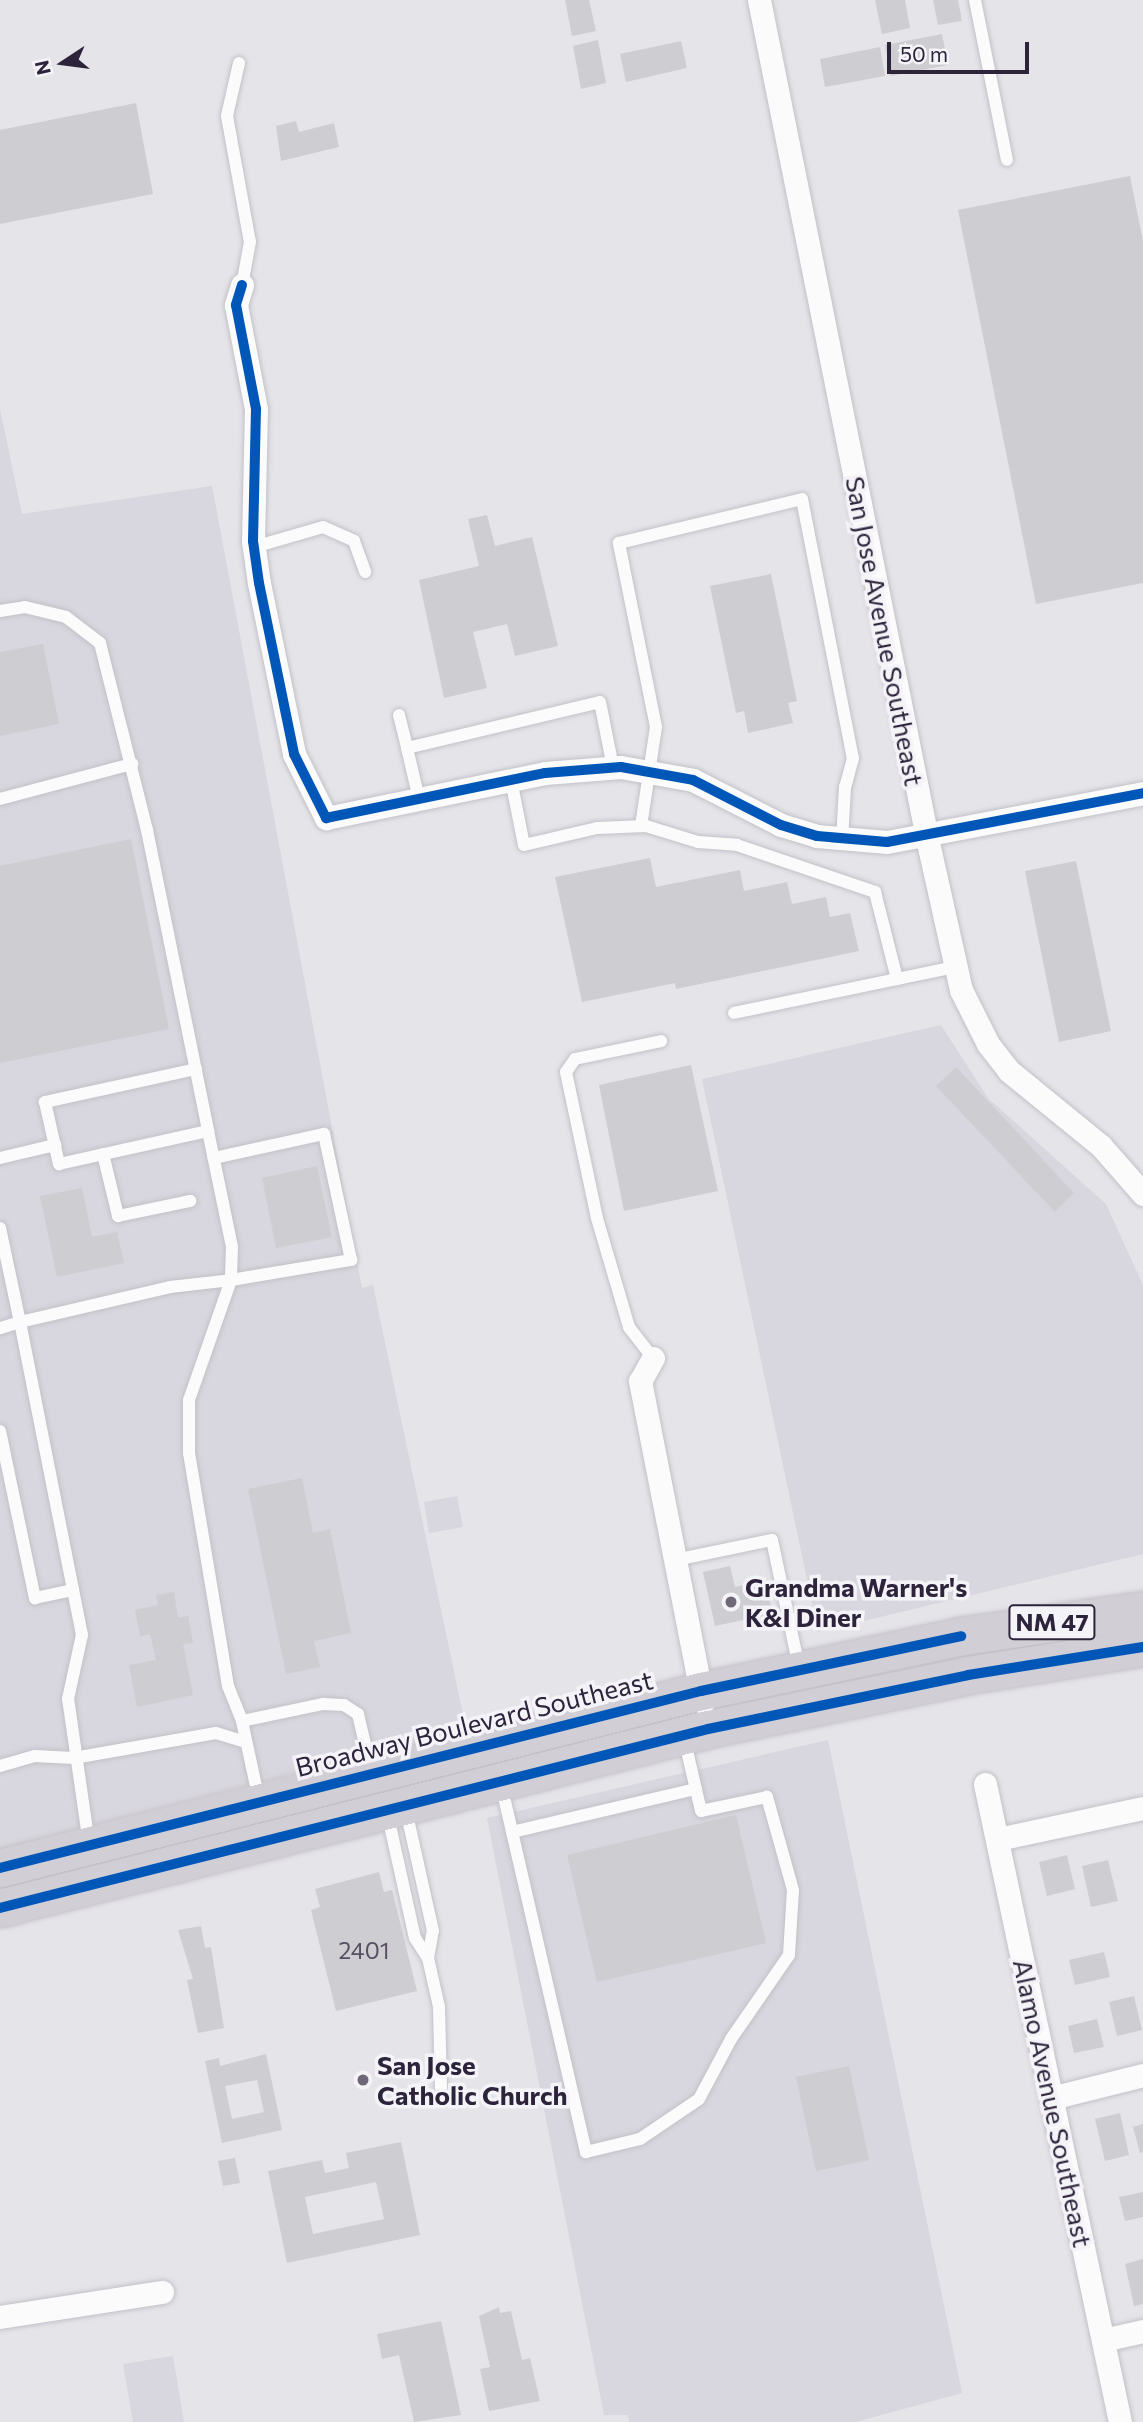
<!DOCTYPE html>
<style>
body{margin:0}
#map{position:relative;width:1143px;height:2422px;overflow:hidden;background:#e5e4e9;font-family:Commissioner,sans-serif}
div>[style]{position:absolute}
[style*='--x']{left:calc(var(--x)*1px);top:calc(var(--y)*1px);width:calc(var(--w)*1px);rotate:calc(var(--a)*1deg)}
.built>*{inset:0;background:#d8d6de}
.building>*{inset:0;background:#cecdd2}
.roads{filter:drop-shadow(0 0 2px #c3c1c8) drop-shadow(0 0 2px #c3c1c8)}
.service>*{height:12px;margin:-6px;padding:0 6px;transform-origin:6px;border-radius:6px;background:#fbfbfc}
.minor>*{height:23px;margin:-11.5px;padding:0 11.5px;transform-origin:11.5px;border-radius:11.5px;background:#fbfbfc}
.primary>*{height:37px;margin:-18.5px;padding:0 18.5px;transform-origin:18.5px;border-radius:18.5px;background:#d1ced5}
.cycleway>*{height:10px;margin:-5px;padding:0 5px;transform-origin:5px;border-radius:5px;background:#0057b8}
.dots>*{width:19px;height:19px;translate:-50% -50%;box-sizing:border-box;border:4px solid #f3f3f8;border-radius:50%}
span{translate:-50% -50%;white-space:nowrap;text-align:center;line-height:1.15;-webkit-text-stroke:7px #f3f3f8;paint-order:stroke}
.number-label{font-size:23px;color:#564f62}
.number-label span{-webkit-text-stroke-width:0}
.shield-label span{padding:2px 5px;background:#f3f3f8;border:2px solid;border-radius:5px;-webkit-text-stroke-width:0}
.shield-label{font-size:24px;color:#2d243b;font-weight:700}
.street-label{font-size:26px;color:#2d243b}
.poi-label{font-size:26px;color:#2d243b;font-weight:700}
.left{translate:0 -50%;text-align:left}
.north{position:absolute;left:28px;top:28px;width:70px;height:70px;-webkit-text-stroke:5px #f3f3f8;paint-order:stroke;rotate:257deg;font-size:19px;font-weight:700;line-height:28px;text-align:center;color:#2d243b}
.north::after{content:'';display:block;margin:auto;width:24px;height:32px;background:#2d243b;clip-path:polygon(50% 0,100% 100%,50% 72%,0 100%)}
.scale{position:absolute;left:887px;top:42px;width:142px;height:32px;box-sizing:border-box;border:4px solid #2d243b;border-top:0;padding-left:9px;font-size:21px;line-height:24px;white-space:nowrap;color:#2d243b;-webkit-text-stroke:5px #f3f3f8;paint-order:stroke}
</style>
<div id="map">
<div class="built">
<i style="clip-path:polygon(0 409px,22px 514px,212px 486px,362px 1288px,373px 1285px,466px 1729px,0 1849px)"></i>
<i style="clip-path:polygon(941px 1025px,988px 1098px,1106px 1204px,1143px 1285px,1143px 1554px,818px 1632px,702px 1079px)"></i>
<i style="clip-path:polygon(457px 1496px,463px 1527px,429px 1533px,424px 1502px)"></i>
<i style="clip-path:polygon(828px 1740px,962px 2393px,856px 2422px,629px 2422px,628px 2415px,604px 2415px,487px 1818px)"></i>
<i style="clip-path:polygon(173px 2356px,184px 2422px,133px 2422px,123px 2364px)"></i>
</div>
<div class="building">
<i style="clip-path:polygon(565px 0,589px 0,596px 31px,572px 36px)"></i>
<i style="clip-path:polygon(875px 0,905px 0,910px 28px,882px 34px)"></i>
<i style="clip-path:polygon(933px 0,958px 0,962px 21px,938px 25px)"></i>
<i style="clip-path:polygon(942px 34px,948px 65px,891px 76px,885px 45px)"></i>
<i style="clip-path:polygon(598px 40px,606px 83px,581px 89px,573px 46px)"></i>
<i style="clip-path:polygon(681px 41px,687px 68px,626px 82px,620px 54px)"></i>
<i style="clip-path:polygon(880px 47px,885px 76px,825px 87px,820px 59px)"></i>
<i style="clip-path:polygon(136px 103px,153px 194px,0 224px,0 130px)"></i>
<i style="clip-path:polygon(296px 121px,299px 132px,334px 123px,339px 147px,281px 161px,276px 126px)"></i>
<i style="clip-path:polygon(1130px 176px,1143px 241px,1143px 583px,1036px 604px,958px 210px)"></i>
<i style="clip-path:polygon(487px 515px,495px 546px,532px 537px,558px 646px,515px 656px,507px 624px,473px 632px,487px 688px,444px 698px,419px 580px,479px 566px,468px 519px)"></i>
<i style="clip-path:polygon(771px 574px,797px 701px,788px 703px,793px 723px,748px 733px,744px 711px,736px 713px,710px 586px)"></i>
<i style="clip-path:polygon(43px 644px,59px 724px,0 736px,0 652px)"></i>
<i style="clip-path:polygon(131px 839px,169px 1029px,0 1063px,0 866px)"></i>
<i style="clip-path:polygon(650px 858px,656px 887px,740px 870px,744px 891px,787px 882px,792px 904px,826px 897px,830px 917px,850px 913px,859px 951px,676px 989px,675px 983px,582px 1002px,555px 877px)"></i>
<i style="clip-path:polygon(1076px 861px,1111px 1031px,1059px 1042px,1025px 871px)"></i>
<i style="clip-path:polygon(691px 1065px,718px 1191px,624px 1211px,599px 1085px)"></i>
<i style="clip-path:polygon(956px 1067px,1074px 1193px,1055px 1212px,936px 1086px)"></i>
<i style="clip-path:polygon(317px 1166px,332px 1237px,276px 1248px,262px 1178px)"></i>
<i style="clip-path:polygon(82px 1188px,92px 1237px,117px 1232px,124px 1263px,57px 1277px,40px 1196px)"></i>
<i style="clip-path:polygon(302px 1478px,313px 1533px,330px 1529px,351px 1633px,314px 1641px,320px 1667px,286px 1674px,248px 1489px)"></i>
<i style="clip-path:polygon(730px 1566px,735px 1587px,765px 1580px,773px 1614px,715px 1626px,703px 1572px)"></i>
<i style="clip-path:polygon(174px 1592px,178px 1618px,188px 1616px,193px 1643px,183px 1644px,193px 1695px,137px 1707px,129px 1665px,156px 1660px,150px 1634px,140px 1636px,135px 1610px,158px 1605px,156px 1595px)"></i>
<i style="clip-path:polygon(736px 1815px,766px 1943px,597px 1982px,567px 1855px)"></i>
<i style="clip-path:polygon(1067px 1855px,1075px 1889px,1047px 1896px,1039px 1862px)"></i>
<i style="clip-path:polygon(1108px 1860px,1118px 1901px,1091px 1907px,1082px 1866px)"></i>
<i style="clip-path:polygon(379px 1872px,384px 1892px,392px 1890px,417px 1991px,336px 2011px,311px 1910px,320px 1907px,315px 1889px)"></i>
<i style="clip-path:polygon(201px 1926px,205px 1948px,211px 1947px,224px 2028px,198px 2033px,187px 1980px,193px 1979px,178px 1930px)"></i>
<i style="clip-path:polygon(1104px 1952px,1110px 1977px,1075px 1985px,1069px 1960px)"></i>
<i style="clip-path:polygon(1134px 1996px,1142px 2030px,1117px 2036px,1109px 2002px)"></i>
<i style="clip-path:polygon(1097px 2019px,1104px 2047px,1074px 2053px,1068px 2026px)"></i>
<i style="clip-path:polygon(evenodd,266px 2054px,282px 2130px,222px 2143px,205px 2061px,219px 2058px,220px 2066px,266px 2054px,257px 2080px,264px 2112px,232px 2119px,225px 2086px,257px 2080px)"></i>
<i style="clip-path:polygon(849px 2066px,869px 2160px,816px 2171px,796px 2077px)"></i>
<i style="clip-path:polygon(1120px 2113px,1129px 2155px,1105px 2161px,1095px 2119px)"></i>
<i style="clip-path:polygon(1143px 2124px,1143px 2152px,1140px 2153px,1133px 2127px)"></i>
<i style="clip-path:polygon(evenodd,401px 2142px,420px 2235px,287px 2263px,268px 2171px,322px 2160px,325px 2173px,349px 2168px,346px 2153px,401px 2142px,376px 2182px,384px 2219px,313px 2234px,305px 2197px,376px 2182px)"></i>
<i style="clip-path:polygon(235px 2158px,240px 2183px,223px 2186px,218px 2161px)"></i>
<i style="clip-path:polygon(1143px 2192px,1143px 2217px,1125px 2221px,1119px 2197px)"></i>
<i style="clip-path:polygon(1143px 2259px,1143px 2304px,1134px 2306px,1125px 2264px)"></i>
<i style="clip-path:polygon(499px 2307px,500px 2313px,511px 2311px,522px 2360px,530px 2358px,540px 2401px,489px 2411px,480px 2369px,490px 2367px,479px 2316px)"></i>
<i style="clip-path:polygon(441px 2321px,461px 2415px,414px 2422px,399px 2355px,382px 2359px,377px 2334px)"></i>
</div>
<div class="roads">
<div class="service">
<i style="--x:975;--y:0;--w:163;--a:78.7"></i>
<i style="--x:239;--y:63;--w:54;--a:102.8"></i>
<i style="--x:227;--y:116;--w:128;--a:79.7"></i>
<i style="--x:250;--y:242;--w:44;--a:100.5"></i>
<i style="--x:254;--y:547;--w:72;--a:-16.2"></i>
<i style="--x:323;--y:527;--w:34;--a:24"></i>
<i style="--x:354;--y:541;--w:33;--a:70"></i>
<i style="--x:0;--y:611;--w:25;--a:-9"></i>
<i style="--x:25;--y:607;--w:42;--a:13.7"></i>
<i style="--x:66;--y:617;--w:43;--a:37.4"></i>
<i style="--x:100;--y:643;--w:193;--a:75.9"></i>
<i style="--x:147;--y:830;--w:307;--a:78.5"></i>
<i style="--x:208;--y:1131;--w:118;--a:78.3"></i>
<i style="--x:232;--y:1247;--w:33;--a:92"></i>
<i style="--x:231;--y:1280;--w:122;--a:-9.5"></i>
<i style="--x:351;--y:1260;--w:129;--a:-102.1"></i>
<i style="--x:324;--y:1134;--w:113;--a:167.7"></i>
<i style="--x:399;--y:715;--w:34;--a:76"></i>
<i style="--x:511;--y:780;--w:66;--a:78.7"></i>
<i style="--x:524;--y:845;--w:75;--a:-13.1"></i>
<i style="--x:597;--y:828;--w:49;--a:-2.3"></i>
<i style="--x:646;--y:826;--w:54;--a:17.1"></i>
<i style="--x:698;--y:842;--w:39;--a:4"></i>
<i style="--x:737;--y:845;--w:146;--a:18.8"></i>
<i style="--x:875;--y:892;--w:90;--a:75.8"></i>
<i style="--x:0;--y:799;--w:137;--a:-14.9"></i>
<i style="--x:419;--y:799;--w:52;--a:-103.2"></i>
<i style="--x:407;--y:748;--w:198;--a:-13.4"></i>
<i style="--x:600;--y:702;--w:66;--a:78.7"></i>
<i style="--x:641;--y:826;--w:100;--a:-81.4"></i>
<i style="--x:656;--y:727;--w:188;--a:-101.4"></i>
<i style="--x:619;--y:543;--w:188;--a:-13.5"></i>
<i style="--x:802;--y:499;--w:264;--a:78.9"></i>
<i style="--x:853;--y:758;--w:30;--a:105"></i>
<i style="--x:845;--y:787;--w:54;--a:93.2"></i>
<i style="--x:734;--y:1013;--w:225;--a:-11.8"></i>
<i style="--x:196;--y:1069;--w:155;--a:167.7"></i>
<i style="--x:45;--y:1102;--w:64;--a:77.3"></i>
<i style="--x:59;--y:1164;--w:153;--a:-12.5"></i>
<i style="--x:103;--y:1154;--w:64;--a:76.4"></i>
<i style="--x:118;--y:1216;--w:74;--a:-11.8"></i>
<i style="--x:0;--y:1158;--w:57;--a:-13.3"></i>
<i style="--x:0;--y:1228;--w:96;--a:78"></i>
<i style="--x:20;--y:1322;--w:21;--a:163"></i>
<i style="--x:653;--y:1358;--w:39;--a:-128"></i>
<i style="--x:629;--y:1327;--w:114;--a:-106.4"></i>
<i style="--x:597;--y:1218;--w:149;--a:-102"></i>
<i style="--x:566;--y:1072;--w:16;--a:-55"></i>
<i style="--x:575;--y:1059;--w:88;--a:-11.8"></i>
<i style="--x:0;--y:1431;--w:171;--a:78.2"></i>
<i style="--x:35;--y:1598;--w:39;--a:-12"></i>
<i style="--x:675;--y:1560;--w:99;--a:-11.7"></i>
<i style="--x:772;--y:1540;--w:130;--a:78"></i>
<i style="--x:242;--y:1721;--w:83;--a:-11.9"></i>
<i style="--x:323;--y:1704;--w:21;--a:3"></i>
<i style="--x:344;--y:1705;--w:17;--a:33"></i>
<i style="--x:358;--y:1714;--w:57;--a:76.9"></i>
<i style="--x:0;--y:1766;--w:36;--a:-16"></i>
<i style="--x:35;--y:1756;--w:39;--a:3"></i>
<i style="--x:74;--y:1758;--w:144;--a:-10"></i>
<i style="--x:216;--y:1733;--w:31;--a:17"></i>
<i style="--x:501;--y:1784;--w:378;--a:77"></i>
<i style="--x:586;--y:2152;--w:56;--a:-13.5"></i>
<i style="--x:640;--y:2139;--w:71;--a:-34.1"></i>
<i style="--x:699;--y:2099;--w:68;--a:-61.9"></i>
<i style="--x:731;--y:2039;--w:102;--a:-55.4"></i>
<i style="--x:789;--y:1955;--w:65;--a:-86.5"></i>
<i style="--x:793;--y:1890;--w:97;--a:-105.6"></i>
<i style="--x:767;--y:1797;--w:67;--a:168"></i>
<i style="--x:701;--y:1811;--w:75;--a:-103.1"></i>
<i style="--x:387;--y:1812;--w:129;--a:77.5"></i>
<i style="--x:415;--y:1938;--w:24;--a:57"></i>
<i style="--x:428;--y:1958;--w:27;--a:-80"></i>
<i style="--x:433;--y:1931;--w:124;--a:-102.6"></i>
<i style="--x:512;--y:1832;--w:189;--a:-13.2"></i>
<i style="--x:89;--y:1844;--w:147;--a:-98.2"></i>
<i style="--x:68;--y:1699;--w:66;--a:-77.7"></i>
<i style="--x:82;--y:1635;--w:319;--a:-101.2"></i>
<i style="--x:20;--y:1322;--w:154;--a:-13.1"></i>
<i style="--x:170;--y:1287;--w:61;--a:-6.5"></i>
<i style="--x:231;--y:1280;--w:127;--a:109.3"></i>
<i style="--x:189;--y:1400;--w:53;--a:90"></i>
<i style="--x:189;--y:1453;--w:236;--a:80.5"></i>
<i style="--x:228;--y:1686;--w:38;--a:68"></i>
<i style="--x:242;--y:1721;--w:81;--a:77.9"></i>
<i style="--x:428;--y:1958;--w:50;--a:77.3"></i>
<i style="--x:439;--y:2007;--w:81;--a:88.6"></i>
</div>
<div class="minor">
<i style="--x:759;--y:0;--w:855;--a:78.66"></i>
<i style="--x:927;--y:838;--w:156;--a:77.4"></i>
<i style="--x:961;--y:990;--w:60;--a:63.4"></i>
<i style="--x:988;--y:1044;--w:34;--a:52"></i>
<i style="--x:1009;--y:1071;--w:119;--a:39.2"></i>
<i style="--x:1101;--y:1146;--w:64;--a:48.8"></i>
<i style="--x:242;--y:285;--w:21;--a:107"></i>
<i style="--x:236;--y:305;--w:106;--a:79.1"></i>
<i style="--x:256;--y:409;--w:132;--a:91.3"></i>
<i style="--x:253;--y:541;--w:42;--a:81.9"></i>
<i style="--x:259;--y:583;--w:175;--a:78.4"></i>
<i style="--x:294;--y:754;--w:72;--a:63.4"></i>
<i style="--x:326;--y:818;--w:224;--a:-11.6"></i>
<i style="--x:545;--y:773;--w:76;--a:-4.5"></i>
<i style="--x:621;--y:767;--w:73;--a:10.2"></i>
<i style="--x:693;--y:780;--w:99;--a:27.1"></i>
<i style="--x:781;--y:825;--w:38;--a:17"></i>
<i style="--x:817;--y:836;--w:70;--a:4.9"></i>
<i style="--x:887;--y:842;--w:261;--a:-10.8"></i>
<i style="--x:653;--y:1358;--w:26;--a:119"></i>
<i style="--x:640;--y:1381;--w:327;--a:78.9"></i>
<i style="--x:985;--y:1784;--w:652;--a:78.05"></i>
<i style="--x:998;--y:1839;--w:148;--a:-12.1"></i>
<i style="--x:1051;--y:2098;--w:95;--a:-14"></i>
<i style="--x:0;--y:2317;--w:164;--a:-8.8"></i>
<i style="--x:1103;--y:2340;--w:41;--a:-12.7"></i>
</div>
<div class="primary">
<i style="--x:0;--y:1868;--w:723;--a:-14.17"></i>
<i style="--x:701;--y:1691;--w:266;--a:-11.9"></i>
<i style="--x:961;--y:1636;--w:184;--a:-8.1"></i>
<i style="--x:0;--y:1908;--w:730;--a:-14.19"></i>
<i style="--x:708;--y:1729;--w:266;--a:-11.7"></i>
<i style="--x:968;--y:1675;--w:177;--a:-9.1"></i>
</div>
</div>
<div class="cycleway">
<i style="--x:242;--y:285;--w:21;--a:107"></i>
<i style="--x:236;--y:305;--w:106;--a:79.1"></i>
<i style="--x:256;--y:409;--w:132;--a:91.3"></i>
<i style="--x:253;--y:541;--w:42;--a:81.9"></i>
<i style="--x:259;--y:583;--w:175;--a:78.4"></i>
<i style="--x:294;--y:754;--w:72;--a:63.4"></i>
<i style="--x:326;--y:818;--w:224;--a:-11.6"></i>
<i style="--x:545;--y:773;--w:76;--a:-4.5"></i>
<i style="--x:621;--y:767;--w:73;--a:10.2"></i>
<i style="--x:693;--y:780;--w:99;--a:27.1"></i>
<i style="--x:781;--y:825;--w:38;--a:17"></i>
<i style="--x:817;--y:836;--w:70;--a:4.9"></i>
<i style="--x:887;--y:842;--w:261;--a:-10.8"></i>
<i style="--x:0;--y:1868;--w:723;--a:-14.17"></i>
<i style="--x:701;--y:1691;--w:266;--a:-11.9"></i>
<i style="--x:0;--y:1908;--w:730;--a:-14.19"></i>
<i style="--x:708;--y:1729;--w:266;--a:-11.7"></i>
<i style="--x:968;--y:1675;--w:177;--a:-9.1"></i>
</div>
<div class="dots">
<i style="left:731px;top:1602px;background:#6d6778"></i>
<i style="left:363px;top:2080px;background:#6d6778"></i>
</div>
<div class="number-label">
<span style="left:364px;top:1950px">2401</span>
</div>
<div class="shield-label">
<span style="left:1052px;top:1622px">NM 47</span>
</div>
<div class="street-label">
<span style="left:885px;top:631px;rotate:79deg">San Jose Avenue Southeast</span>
<span style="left:474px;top:1723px;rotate:-14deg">Broadway Boulevard Southeast</span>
<span style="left:1053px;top:2103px;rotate:78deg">Alamo Avenue Southeast</span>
</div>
<div class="poi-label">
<span class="left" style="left:745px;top:1602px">Grandma Warner's<br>K&amp;I Diner</span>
<span class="left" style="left:377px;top:2080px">San Jose<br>Catholic Church</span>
</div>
<div class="north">N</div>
<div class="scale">50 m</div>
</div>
